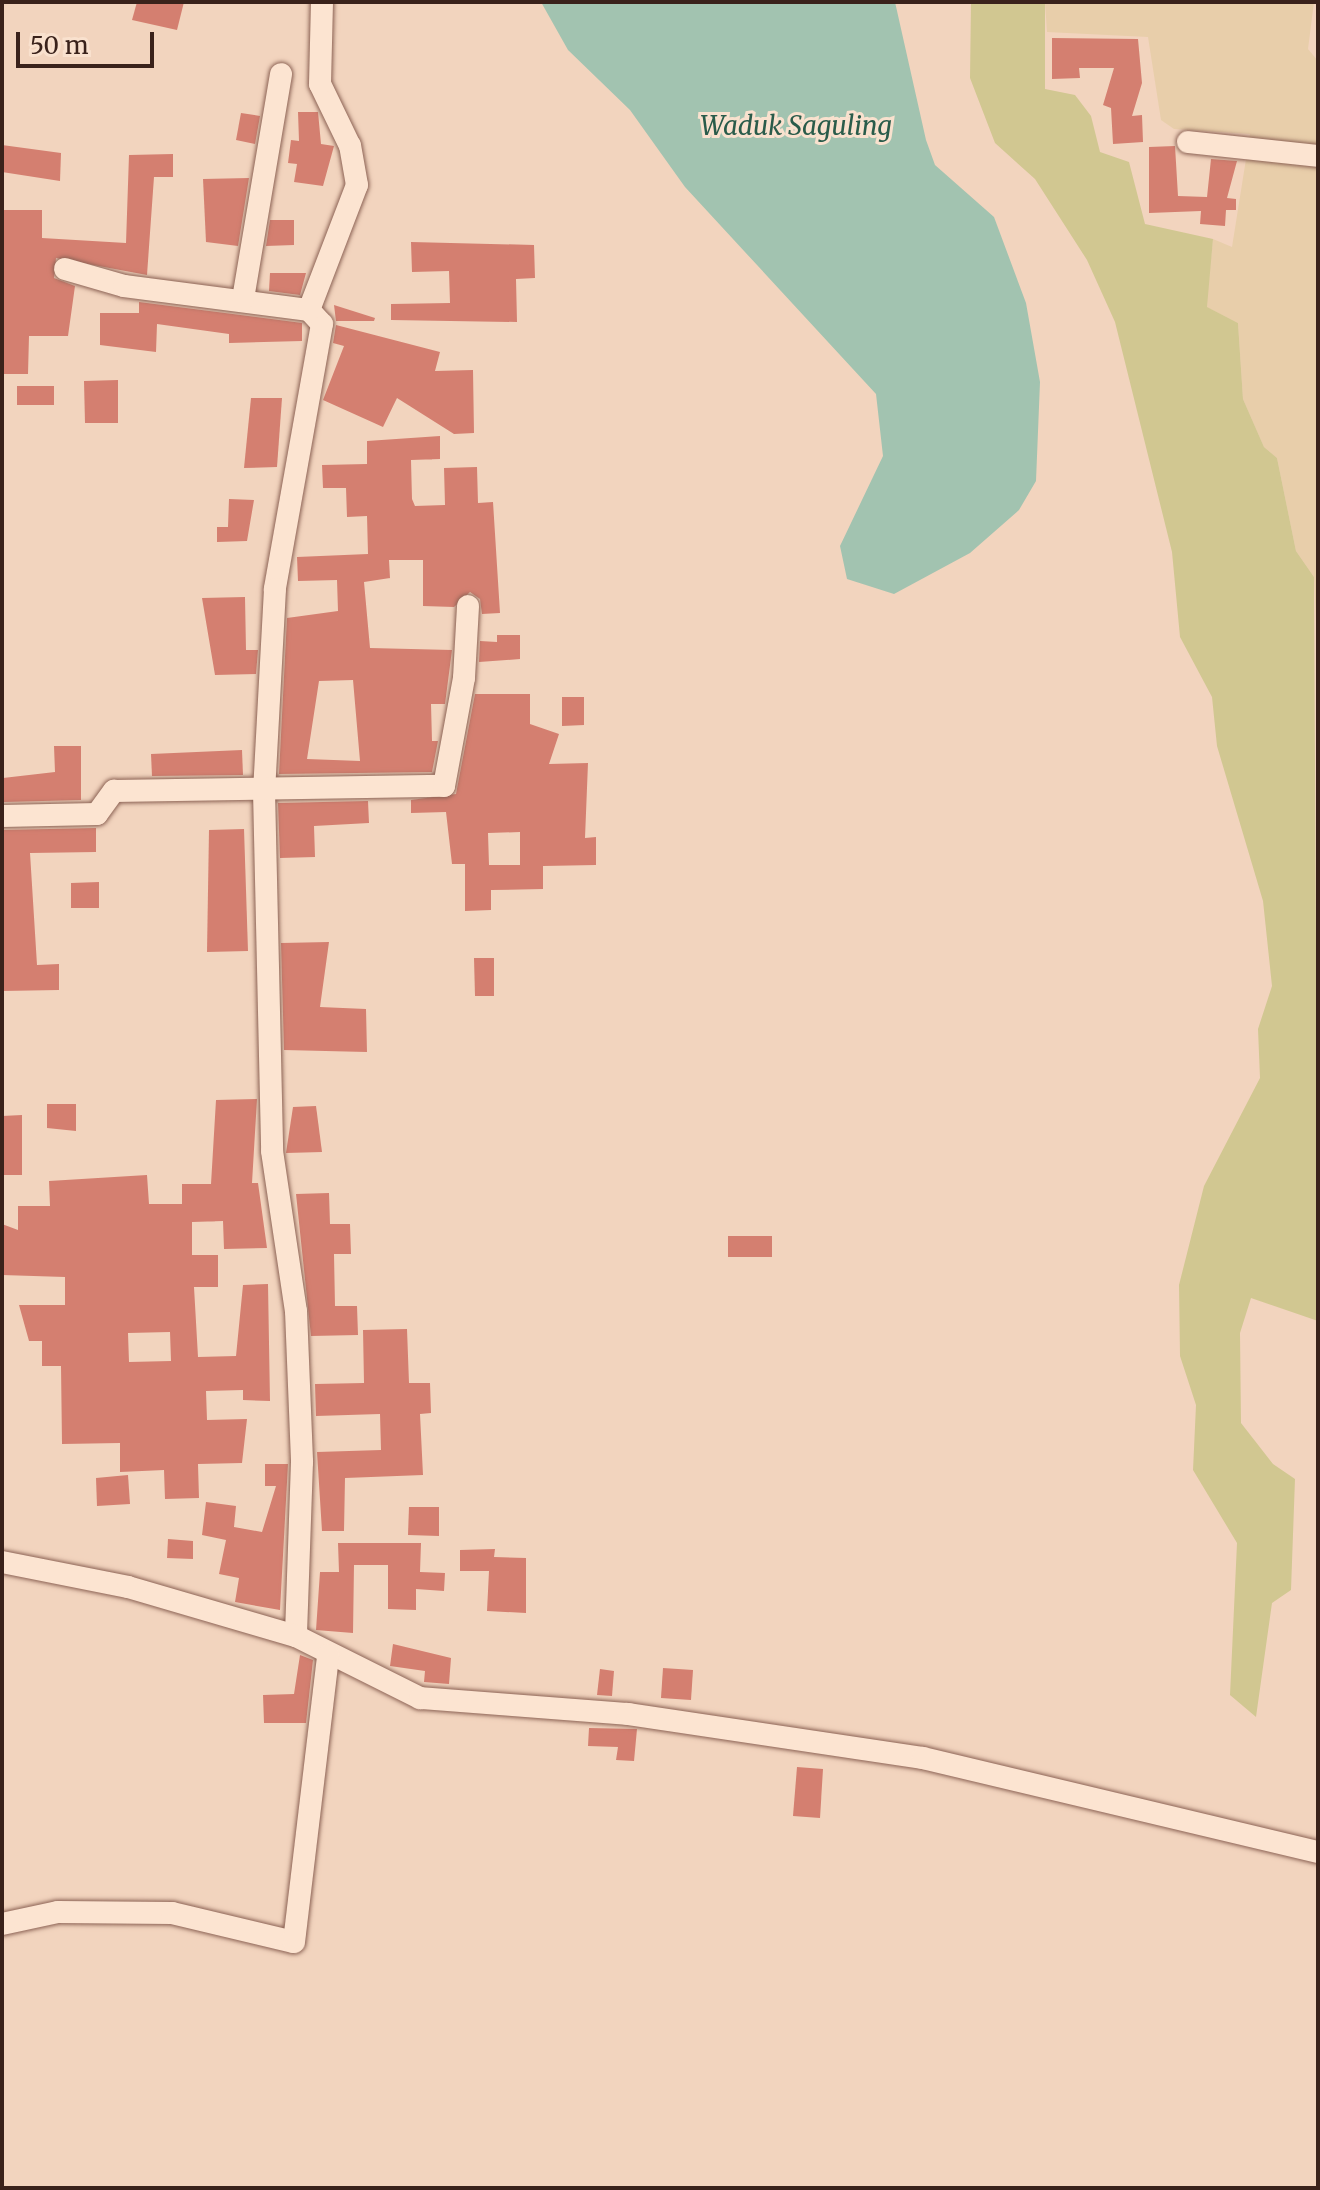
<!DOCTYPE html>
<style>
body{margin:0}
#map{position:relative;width:1320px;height:2190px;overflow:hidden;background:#f2d4be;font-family:Merriweather,serif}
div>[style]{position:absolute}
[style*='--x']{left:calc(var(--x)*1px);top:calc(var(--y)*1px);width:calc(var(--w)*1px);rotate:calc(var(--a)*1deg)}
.farmland>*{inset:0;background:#e8ceaa}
.green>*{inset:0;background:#d1c791}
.water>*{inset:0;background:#a2c3b0}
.building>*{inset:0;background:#d47f70}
.roads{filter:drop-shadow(0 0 2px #8c6355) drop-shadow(0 0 2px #8c6355)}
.street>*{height:22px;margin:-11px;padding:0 11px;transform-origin:11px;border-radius:11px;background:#fce4d1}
span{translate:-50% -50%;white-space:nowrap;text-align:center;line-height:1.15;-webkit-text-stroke:6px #f9e1ce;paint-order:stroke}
.water-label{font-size:26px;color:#295b4a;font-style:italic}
.frame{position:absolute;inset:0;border:4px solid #3a221b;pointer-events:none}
.scale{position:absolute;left:16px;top:32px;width:138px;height:36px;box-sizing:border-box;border:4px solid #3a221b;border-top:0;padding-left:10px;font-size:24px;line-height:28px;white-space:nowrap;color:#3a221b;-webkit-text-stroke:6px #f9e1ce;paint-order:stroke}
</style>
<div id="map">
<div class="farmland">
<i style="clip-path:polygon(1045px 2px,1314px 2px,1308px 49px,1318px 61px,1318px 666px,1314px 577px,1296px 551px,1277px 458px,1264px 447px,1243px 399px,1238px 323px,1206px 307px,1213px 239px,1232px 247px,1250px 134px,1174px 129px,1161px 120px,1148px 37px,1047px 32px)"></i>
</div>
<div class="green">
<i style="clip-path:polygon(971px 2px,1045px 2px,1045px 89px,1075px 95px,1091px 116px,1100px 152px,1129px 162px,1145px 224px,1213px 239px,1207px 307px,1238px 323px,1243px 399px,1264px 447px,1277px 458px,1296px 551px,1314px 577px,1318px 1321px,1251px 1298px,1240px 1333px,1241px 1423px,1273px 1464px,1295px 1479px,1291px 1590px,1272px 1603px,1256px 1717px,1230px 1695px,1237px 1543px,1193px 1470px,1196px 1405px,1180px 1356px,1179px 1285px,1204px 1186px,1260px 1078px,1258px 1029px,1272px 986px,1263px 901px,1217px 746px,1212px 697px,1180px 637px,1172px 552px,1115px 322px,1087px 260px,1035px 179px,995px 143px,970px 78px)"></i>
</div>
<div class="water">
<i style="clip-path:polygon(541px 2px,895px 2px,926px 140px,935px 165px,994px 217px,1026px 303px,1040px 382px,1036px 481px,1019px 510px,970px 553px,894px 594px,847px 579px,840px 546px,883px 456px,876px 394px,685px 187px,630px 110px,568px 50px)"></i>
</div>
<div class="building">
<i style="clip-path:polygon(137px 2px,184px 2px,177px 30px,132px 20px)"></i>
<i style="clip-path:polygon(1052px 38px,1138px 39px,1142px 83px,1132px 116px,1142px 115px,1143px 142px,1113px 144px,1111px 108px,1103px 105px,1114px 68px,1079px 68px,1080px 78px,1052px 79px)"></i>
<i style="clip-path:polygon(298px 112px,318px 112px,321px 144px,334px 146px,323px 186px,294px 182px,297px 164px,288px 163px,291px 140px,299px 141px)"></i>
<i style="clip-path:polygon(241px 113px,260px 116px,255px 144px,236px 140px)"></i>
<i style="clip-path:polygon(2px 145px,61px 153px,60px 181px,2px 172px)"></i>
<i style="clip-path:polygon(1175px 146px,1178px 196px,1207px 197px,1211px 159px,1237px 161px,1227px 198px,1236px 199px,1236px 210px,1226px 210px,1225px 226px,1200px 224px,1201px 211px,1149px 213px,1149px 147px)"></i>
<i style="clip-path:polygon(173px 154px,173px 177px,154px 177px,147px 275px,56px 258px,54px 278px,75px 286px,68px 336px,29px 336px,28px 374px,2px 374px,2px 210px,42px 210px,42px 238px,126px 243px,129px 155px)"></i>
<i style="clip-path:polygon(249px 178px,238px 246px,206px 242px,203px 179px)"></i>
<i style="clip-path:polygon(270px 220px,294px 220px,294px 245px,266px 246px)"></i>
<i style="clip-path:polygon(411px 242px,534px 245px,535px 278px,516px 279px,517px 322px,391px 320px,391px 304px,450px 303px,449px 271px,412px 272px)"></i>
<i style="clip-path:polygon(270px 273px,306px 273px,300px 295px,269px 291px)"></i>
<i style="clip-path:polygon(139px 302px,302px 323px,302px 341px,229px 343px,229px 334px,157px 324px,156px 352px,100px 345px,100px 313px,139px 313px)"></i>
<i style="clip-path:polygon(334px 305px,375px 318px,374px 321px,336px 321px)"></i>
<i style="clip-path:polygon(336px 325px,440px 352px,435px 371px,473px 370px,474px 433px,454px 434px,397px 398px,383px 427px,323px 400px,344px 346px,333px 343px)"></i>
<i style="clip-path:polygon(118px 380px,118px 423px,85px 423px,84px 381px)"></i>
<i style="clip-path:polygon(17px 386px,54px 386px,54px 405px,17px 405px)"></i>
<i style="clip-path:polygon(251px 398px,282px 398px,277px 467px,244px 468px)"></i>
<i style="clip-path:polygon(evenodd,440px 436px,440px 459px,411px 460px,412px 499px,415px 506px,445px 505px,444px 468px,477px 467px,478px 503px,493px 502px,500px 613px,482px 614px,480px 599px,470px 592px,454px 607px,423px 606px,423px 560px,389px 560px,390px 578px,364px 582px,370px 648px,452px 650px,445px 704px,431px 704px,432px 741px,438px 741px,432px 772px,279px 774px,287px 618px,338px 611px,337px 580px,298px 581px,297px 557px,368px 554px,367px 516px,347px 517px,346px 488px,323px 488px,322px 465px,367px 464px,367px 441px,440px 436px,353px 680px,360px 761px,307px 759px,319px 681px,353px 680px)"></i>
<i style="clip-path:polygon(229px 499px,254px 500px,247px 541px,217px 542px,217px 527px,228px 527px)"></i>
<i style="clip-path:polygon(245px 597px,246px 650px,258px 650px,256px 674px,215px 675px,202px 598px)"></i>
<i style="clip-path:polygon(497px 635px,520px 635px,520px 659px,479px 662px,480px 641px,497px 642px)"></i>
<i style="clip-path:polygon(evenodd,475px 694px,530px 694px,530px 724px,559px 734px,549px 764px,588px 763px,585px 838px,596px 837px,596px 865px,543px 866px,543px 889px,491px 890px,491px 910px,465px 911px,465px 864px,452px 864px,446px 812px,411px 813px,411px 800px,456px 794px,475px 694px,520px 832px,520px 865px,489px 865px,488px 833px,520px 832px)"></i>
<i style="clip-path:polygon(562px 697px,584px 697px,584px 725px,562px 726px)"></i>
<i style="clip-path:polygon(54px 746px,81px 746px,81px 800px,4px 802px,3px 778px,55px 772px)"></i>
<i style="clip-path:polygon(242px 750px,243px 775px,152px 776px,151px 754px)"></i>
<i style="clip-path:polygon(368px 801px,369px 823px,314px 826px,315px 857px,280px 858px,278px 803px)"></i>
<i style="clip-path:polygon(96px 828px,96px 852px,30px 853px,37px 965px,59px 964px,59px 990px,2px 991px,2px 830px)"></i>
<i style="clip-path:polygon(244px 829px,248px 951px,207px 952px,209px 830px)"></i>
<i style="clip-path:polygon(99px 882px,99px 908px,71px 908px,71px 883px)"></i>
<i style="clip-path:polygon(329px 942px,320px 1007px,366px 1009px,367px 1052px,284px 1050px,281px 943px)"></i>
<i style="clip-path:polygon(474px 958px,494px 958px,494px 996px,475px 996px)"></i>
<i style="clip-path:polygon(evenodd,257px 1099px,252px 1183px,258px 1183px,267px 1248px,224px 1249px,223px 1221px,192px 1222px,192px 1255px,218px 1255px,218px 1287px,194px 1287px,198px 1357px,236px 1356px,243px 1285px,268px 1284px,270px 1401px,243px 1400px,243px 1390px,206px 1391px,207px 1420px,247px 1419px,242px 1463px,198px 1464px,199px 1498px,165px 1499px,164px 1470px,120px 1472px,120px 1443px,62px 1444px,61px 1366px,42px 1366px,42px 1341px,29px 1341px,19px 1305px,65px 1305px,65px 1277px,2px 1275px,2px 1224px,18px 1230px,18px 1206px,50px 1206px,49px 1181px,147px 1175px,149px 1204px,182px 1204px,182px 1184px,211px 1184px,216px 1100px,257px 1099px,170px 1332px,171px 1361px,129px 1362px,128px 1333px,170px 1332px)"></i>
<i style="clip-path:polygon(47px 1104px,76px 1104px,76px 1131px,47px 1128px)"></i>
<i style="clip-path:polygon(316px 1106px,322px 1152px,286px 1153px,293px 1107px)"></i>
<i style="clip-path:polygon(22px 1115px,22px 1175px,2px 1175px,2px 1116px)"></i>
<i style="clip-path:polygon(329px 1193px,330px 1224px,350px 1224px,351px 1254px,334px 1254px,335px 1306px,357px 1306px,358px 1335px,311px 1336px,296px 1194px)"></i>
<i style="clip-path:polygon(728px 1236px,772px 1236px,772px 1257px,728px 1257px)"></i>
<i style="clip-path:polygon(407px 1329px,409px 1383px,430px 1383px,431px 1413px,420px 1414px,423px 1475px,345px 1478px,344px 1531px,322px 1531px,317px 1452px,381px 1450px,380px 1414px,316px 1416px,315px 1384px,364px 1383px,363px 1330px)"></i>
<i style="clip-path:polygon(265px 1464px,288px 1464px,280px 1610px,235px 1602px,239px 1578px,219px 1574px,226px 1540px,202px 1535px,206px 1502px,236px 1506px,234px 1527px,262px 1532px,276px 1486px,265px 1486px)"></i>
<i style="clip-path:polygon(128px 1475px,130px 1504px,97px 1506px,96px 1478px)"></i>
<i style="clip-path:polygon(409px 1507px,439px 1507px,439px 1536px,408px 1535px)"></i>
<i style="clip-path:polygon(168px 1539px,193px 1541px,193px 1559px,167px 1558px)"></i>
<i style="clip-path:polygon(338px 1543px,421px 1543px,420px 1572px,445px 1573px,444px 1591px,416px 1589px,416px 1610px,388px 1609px,388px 1565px,354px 1565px,353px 1633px,316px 1630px,320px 1572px,339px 1572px)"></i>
<i style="clip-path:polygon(495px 1549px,494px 1557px,526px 1558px,526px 1613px,487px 1611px,489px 1571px,460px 1571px,460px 1550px)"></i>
<i style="clip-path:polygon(393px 1644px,451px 1658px,449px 1684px,424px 1682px,425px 1671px,390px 1666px)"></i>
<i style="clip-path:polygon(300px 1655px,313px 1660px,306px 1723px,264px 1723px,263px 1695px,294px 1694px)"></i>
<i style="clip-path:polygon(663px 1668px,693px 1670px,691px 1700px,661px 1698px)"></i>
<i style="clip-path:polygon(600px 1669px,614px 1671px,612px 1696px,597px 1695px)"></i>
<i style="clip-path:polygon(589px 1728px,637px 1729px,634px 1761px,616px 1760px,618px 1747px,588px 1746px)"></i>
<i style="clip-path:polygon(797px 1767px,823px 1769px,820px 1818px,793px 1816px)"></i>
</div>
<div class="roads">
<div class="street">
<i style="--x:1188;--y:142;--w:131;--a:6.1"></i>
<i style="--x:65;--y:269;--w:61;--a:16.1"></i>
<i style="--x:124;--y:286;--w:187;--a:7.4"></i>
<i style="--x:309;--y:310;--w:19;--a:47"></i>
<i style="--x:322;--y:324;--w:269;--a:100.1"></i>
<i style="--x:275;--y:589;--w:202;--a:93.1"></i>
<i style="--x:264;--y:791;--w:360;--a:88.7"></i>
<i style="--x:272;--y:1151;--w:162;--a:81.5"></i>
<i style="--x:296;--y:1311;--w:151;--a:87.7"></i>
<i style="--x:302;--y:1462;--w:174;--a:92"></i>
<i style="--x:296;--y:1636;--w:139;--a:26.6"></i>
<i style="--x:420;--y:1698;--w:209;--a:4.4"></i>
<i style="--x:628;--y:1714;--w:298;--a:8.5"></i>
<i style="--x:923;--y:1758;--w:406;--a:13.4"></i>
<i style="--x:243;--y:299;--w:228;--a:-80.4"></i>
<i style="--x:309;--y:310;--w:134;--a:-69"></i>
<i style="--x:357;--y:185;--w:40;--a:-100"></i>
<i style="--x:350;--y:146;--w:69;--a:-115.8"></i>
<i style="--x:320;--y:84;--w:82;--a:-88.6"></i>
<i style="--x:2;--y:816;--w:95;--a:-1.2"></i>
<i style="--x:97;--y:814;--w:29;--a:-54"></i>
<i style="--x:114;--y:791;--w:330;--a:-0.9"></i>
<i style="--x:444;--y:786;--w:110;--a:-79.5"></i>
<i style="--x:464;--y:678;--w:72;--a:-86.8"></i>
<i style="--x:2;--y:1562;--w:128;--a:11.2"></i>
<i style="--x:128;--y:1587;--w:175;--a:16.3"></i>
<i style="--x:2;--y:1924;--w:57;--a:-12.1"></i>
<i style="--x:58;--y:1912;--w:114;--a:0.5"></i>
<i style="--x:172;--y:1913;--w:125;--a:13.4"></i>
<i style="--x:294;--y:1942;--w:289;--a:-83.2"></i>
</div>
</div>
<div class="water-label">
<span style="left:796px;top:126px">Waduk Saguling</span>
</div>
<div class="frame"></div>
<div class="scale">50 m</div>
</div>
